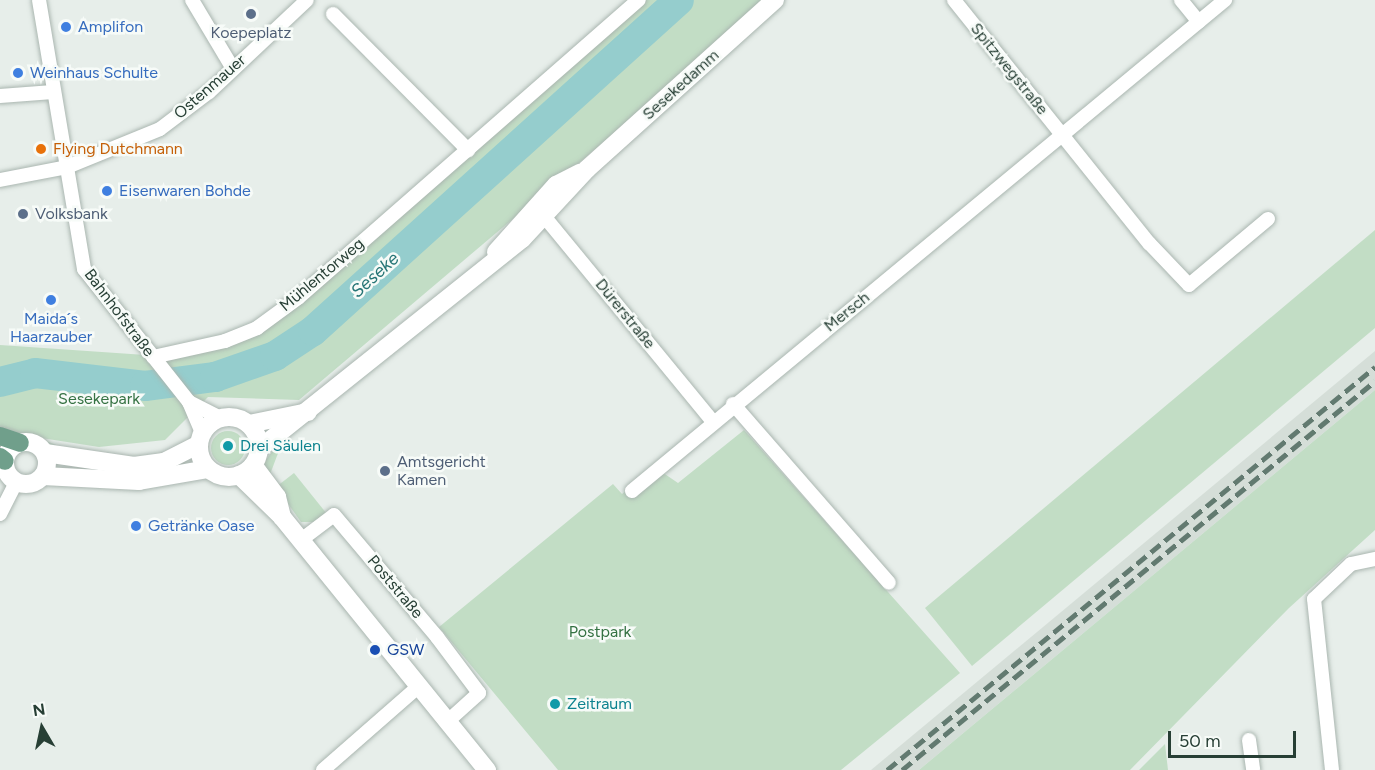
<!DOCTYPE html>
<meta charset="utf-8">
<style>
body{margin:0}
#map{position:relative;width:1375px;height:770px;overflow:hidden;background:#e7eeea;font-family:Figtree,sans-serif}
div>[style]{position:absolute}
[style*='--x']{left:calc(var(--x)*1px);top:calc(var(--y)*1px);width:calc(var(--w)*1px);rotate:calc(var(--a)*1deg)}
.built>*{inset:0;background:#d5ded8}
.green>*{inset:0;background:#c2ddc5}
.round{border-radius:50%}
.river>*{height:30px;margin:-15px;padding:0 15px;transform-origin:15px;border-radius:15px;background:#95cdcd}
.roads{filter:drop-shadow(0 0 2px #aab6b0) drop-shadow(0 0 2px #aab6b0)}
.street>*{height:14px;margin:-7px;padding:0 7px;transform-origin:7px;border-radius:7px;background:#fff}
.secondary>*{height:18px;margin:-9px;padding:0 9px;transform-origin:9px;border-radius:9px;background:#fff}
.secondary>.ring{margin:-9px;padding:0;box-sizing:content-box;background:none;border:18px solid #fff;border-radius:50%}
.primary>*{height:18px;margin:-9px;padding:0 9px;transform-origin:9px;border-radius:9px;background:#709f8b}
.rail>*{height:4.5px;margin-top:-2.25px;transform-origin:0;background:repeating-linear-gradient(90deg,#627a70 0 12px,transparent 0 18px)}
.dots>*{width:16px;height:16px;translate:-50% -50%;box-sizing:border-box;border:3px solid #f7fbf8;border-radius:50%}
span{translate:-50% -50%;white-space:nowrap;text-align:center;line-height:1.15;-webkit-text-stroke:5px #f7fbf8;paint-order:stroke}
.shop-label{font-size:16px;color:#366cbe}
.left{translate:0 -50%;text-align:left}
.service-label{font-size:16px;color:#4e5e75}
.street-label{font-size:16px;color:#273f35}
.food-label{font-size:16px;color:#c56008}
.park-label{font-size:16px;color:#357243}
.culture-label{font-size:16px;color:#0d838f}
.transit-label{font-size:16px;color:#164399}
.water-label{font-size:18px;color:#267576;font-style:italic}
.north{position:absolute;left:12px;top:698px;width:60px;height:60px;-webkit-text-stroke:4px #f7fbf8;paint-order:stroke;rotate:351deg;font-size:16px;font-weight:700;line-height:24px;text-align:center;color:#273f35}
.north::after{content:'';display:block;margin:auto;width:21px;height:27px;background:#273f35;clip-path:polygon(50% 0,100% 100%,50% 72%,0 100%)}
.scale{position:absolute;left:1168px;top:731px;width:128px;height:27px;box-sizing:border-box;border:3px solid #273f35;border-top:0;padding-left:8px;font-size:18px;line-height:21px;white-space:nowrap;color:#273f35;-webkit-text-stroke:4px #f7fbf8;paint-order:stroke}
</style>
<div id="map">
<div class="built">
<i style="clip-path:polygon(1375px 351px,1375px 390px,919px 770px,871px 770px)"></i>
</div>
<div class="green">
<i style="clip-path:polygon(640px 0,771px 0,299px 400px,208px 397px,165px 440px,99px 447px,35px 437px,62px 447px,45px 446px,0 429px,0 345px,160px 356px,257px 328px)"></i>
<i style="clip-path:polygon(1375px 230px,1375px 328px,972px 666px,925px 608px)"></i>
<i style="clip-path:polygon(1375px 390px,1375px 530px,1289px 608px,1130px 770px,919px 770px)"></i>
<i style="clip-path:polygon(744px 430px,960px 673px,841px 770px,558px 770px,439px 627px,613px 484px,622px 494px,656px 468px,678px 483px)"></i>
<i class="round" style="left:211px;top:431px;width:34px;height:34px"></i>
<i style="clip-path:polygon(278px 444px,280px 448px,269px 477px,264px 462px)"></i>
<i style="clip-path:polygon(294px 473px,327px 514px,318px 522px,301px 522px,276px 487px)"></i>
<i style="clip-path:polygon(1165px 744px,1168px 770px,1139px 770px)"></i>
</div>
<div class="river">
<i style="--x:0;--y:382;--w:36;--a:-14"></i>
<i style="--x:35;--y:373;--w:111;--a:6.7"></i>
<i style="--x:145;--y:386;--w:71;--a:-7.3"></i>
<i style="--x:215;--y:377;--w:64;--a:-19.3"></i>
<i style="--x:275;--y:356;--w:45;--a:-33.3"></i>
<i style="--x:313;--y:331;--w:493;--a:-42.1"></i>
</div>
<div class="roads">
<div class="street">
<i style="--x:39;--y:0;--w:273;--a:80.5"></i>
<i style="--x:84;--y:269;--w:169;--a:51.7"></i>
<i style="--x:189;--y:402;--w:34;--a:67"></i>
<i style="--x:192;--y:0;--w:78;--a:59.2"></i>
<i style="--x:954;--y:0;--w:312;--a:51.3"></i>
<i style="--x:1149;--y:243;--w:58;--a:46.4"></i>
<i style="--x:1189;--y:285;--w:103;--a:-39.9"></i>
<i style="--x:1181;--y:0;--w:28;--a:51"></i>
<i style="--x:333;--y:14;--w:192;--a:45.2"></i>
<i style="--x:0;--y:96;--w:53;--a:-4.3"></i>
<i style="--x:0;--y:180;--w:68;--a:-11"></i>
<i style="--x:67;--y:167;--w:100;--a:-22.2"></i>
<i style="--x:160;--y:129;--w:61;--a:-37.1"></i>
<i style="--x:209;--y:92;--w:134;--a:-43.2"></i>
<i style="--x:539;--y:210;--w:274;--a:50.6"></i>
<i style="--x:153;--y:357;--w:74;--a:-12.5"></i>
<i style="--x:225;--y:341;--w:35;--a:-22"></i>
<i style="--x:257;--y:328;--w:51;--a:-36.2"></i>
<i style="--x:298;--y:298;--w:453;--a:-41.2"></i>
<i style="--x:189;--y:402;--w:36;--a:27"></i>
<i style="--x:733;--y:404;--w:237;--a:48.9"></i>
<i style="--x:632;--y:491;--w:770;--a:-39.62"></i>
<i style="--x:0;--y:514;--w:36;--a:-63"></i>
<i style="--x:301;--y:540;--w:41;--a:-37.1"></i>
<i style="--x:334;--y:515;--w:160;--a:49.8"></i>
<i style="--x:437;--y:637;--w:70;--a:53.1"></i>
<i style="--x:479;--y:693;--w:42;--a:137.9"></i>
<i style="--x:1249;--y:740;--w:30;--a:82"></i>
<i style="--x:323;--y:770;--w:128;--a:-41.2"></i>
<i style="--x:1332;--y:770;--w:172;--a:-96"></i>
<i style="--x:1314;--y:599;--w:51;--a:-43.4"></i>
<i style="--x:1351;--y:564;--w:25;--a:-12"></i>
</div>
<div class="secondary">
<i style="--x:496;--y:252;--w:90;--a:-48.2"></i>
<i style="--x:556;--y:185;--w:27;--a:-27"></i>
<i class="ring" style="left:199px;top:417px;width:42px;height:42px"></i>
<i style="--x:249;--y:424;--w:60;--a:-11.5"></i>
<i class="ring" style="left:5px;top:442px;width:24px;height:24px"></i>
<i style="--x:259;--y:449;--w:337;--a:-38.6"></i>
<i style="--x:522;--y:239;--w:96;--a:-47.1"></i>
<i style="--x:587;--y:169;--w:253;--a:-42"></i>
<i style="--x:45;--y:453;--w:90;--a:8.3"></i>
<i style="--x:134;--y:466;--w:30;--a:-8"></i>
<i style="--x:164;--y:462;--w:38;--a:-27"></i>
<i style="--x:253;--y:465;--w:40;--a:53"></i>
<i style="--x:277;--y:497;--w:21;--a:76"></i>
<i style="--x:239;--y:475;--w:60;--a:44.3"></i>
<i style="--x:282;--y:517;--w:326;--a:51"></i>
<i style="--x:43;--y:476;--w:96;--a:3"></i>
<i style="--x:139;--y:481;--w:69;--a:-10"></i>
</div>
<div class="primary">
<i style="--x:0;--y:436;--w:21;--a:19"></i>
<i style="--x:0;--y:457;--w:6;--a:39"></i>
</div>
</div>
<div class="rail">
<i style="--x:887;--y:770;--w:633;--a:-39.55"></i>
<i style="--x:902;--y:770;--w:612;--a:-39.43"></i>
</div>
<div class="dots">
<i style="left:251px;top:14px;background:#5c6f8a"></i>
<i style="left:66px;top:27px;background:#3f7fe0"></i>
<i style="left:18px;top:73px;background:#3f7fe0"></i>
<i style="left:41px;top:149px;background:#e8710a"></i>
<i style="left:107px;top:191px;background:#3f7fe0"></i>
<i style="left:23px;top:214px;background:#5c6f8a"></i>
<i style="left:51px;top:300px;background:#3f7fe0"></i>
<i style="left:228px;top:446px;background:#0f9aa8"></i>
<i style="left:385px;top:471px;background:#5c6f8a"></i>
<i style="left:136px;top:526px;background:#3f7fe0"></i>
<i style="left:375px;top:650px;background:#1a4fb4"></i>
<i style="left:555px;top:704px;background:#0f9aa8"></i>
</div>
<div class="shop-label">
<span class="left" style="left:78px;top:27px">Amplifon</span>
<span class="left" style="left:30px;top:73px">Weinhaus Schulte</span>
<span class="left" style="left:119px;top:191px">Eisenwaren Bohde</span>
<span style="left:51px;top:328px">Maida´s<br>Haarzauber</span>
<span class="left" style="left:148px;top:526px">Getränke Oase</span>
</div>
<div class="service-label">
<span style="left:251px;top:33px">Koepeplatz</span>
<span class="left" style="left:35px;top:214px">Volksbank</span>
<span class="left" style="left:397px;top:471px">Amtsgericht<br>Kamen</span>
</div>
<div class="street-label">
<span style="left:1009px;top:69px;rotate:51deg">Spitzwegstraße</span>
<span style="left:681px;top:85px;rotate:-42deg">Sesekedamm</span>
<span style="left:210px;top:87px;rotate:-41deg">Ostenmauer</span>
<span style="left:322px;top:275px;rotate:-40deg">Mühlentorweg</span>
<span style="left:847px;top:312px;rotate:-39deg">Mersch</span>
<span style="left:119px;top:313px;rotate:53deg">Bahnhofstraße</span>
<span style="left:625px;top:314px;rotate:51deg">Dürerstraße</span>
<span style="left:395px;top:587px;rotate:50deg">Poststraße</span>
</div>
<div class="food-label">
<span class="left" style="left:53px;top:149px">Flying Dutchmann</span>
</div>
<div class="park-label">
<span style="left:99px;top:399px">Sesekepark</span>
<span style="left:600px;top:632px">Postpark</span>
</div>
<div class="culture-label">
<span class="left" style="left:240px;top:446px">Drei Säulen</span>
<span class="left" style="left:567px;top:704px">Zeitraum</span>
</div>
<div class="transit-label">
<span class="left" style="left:387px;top:650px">GSW</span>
</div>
<div class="water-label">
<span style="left:375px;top:275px;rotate:-42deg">Seseke</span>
</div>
<div class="north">N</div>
<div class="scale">50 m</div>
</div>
